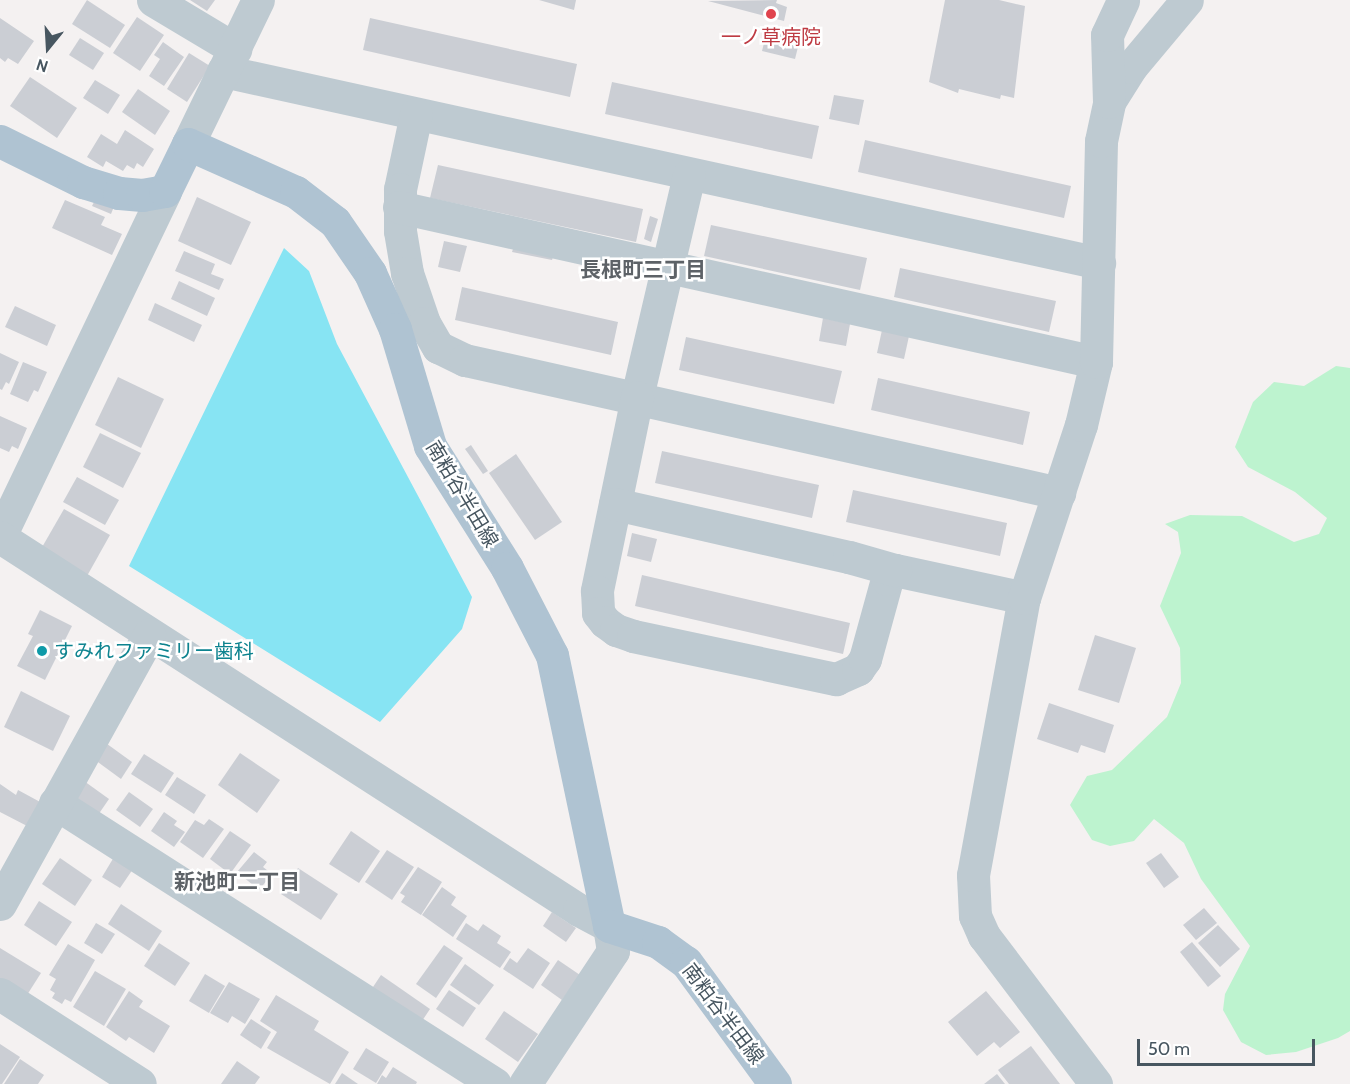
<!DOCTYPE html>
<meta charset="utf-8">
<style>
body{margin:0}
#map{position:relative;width:1350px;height:1084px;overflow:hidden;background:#f4f1f1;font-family:Cabin,"Noto Sans JP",sans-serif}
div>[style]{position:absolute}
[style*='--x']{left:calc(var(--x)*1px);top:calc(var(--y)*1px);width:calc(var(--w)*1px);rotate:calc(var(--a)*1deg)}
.green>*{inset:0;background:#bdf3cf}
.water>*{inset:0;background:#87e4f3}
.building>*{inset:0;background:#cbced4}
.minor>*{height:33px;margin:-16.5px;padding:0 16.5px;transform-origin:16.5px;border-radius:16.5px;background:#becad1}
.major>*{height:33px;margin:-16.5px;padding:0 16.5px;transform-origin:16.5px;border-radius:16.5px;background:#afc3d2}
.dots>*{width:16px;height:16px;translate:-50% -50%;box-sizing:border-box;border:3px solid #fff;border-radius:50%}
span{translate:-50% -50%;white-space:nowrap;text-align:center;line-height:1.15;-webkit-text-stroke:5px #fff;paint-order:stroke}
.health-label{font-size:20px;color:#be3a42}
.street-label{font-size:20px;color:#475660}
.culture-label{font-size:20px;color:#0d838f}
.left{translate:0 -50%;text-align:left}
.neighbourhood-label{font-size:21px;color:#5d6267;font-weight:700}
.north{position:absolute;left:18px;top:18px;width:60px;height:60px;-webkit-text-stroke:4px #fff;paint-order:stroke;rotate:198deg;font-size:16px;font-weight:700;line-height:24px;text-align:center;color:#475660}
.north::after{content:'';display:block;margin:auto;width:21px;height:27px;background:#475660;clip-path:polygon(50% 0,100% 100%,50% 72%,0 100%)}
.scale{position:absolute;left:1137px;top:1039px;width:178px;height:27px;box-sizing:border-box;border:3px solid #475660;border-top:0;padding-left:8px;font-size:18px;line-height:21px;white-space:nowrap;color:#475660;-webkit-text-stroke:4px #fff;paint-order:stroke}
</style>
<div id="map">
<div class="green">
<i style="clip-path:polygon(1336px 366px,1350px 368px,1350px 1031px,1338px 1038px,1296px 1052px,1266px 1055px,1241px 1042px,1223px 1010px,1225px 994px,1250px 946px,1201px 879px,1184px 843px,1154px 819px,1134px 841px,1110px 846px,1092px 840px,1070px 805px,1087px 776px,1112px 770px,1167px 717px,1181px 683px,1180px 648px,1160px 606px,1181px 553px,1178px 532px,1165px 524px,1190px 515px,1242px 516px,1294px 542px,1319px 534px,1327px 518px,1295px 492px,1248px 467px,1235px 447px,1253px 402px,1274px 382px,1304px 386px)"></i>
</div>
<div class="water">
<i style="clip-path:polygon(284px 248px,309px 271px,337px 344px,472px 597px,462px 629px,380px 722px,129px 566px)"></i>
</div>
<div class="building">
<i style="clip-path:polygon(87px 0,125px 25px,110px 48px,72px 24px)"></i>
<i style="clip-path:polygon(190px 0,215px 0,207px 11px)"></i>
<i style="clip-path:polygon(539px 0,576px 0,574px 10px)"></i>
<i style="clip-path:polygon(777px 0,776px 3px,787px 7px,784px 21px,708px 1px)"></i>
<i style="clip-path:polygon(945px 0,999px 0,1025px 6px,1014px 98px,1001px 95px,1000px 99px,959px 89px,958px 93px,929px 82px)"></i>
<i style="clip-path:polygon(137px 17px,164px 35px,140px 71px,113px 53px)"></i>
<i style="clip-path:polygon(0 18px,34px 41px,18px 64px,8px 58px,5px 62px,0 58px)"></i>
<i style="clip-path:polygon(370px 18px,577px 64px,570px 97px,363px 50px)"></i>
<i style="clip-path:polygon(767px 31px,800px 39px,795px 59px,762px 51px)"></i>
<i style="clip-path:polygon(80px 38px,104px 53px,93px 70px,69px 55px)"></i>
<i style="clip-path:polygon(163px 42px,184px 57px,164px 86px,149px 76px,160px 59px,154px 55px)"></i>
<i style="clip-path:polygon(189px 53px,210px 66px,187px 102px,167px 89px)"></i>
<i style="clip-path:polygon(30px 77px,77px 108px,57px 138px,10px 106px)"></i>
<i style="clip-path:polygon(95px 80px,120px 95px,108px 114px,83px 98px)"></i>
<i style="clip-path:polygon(612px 82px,819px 126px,812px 159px,605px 114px)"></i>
<i style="clip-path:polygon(138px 89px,170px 111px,155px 135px,122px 112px)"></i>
<i style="clip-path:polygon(834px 95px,864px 100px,859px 125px,829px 119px)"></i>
<i style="clip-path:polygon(125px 130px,154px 149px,143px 167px,137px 163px,134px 169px,127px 165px,123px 171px,106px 161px,103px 167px,87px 157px,101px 134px,117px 144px)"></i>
<i style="clip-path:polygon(865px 140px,1071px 186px,1064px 218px,858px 172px)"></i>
<i style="clip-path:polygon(438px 165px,643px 209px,636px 242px,430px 198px)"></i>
<i style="clip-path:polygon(97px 196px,115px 204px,111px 214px,92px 206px)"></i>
<i style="clip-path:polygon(197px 197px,251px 222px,231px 265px,178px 241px)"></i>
<i style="clip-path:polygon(65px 200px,105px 217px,101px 225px,122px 234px,112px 255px,52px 228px)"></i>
<i style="clip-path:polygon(650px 216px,658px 219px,651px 242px,644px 239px)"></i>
<i style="clip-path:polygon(711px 225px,867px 258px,860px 290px,704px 256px)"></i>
<i style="clip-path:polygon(444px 241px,467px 246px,460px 272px,438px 267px)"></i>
<i style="clip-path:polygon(514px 246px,554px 254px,552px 260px,512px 252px)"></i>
<i style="clip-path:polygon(184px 251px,215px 264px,211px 274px,224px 279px,219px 290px,175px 271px)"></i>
<i style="clip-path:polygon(900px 268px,1056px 301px,1049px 332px,894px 297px)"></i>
<i style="clip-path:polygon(179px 281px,215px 298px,207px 316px,171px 299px)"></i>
<i style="clip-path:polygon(462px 287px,618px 322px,611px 355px,455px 320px)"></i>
<i style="clip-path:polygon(155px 303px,202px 325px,194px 342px,148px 320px)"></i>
<i style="clip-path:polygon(15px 306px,56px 325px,47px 346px,5px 327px)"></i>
<i style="clip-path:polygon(823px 318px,850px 324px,846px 346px,819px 341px)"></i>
<i style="clip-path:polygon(882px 330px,909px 336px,904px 359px,877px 353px)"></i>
<i style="clip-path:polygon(686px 337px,842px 371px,834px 404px,679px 370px)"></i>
<i style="clip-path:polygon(0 353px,19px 362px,9px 384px,6px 382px,2px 390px,0 389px)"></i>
<i style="clip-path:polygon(23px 362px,47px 372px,38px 392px,34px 390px,28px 402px,10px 394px)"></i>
<i style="clip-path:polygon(118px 377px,164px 399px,141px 448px,95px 425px)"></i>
<i style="clip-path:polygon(878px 378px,1030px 412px,1023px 445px,871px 410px)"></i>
<i style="clip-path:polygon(0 416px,27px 428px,18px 449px,12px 446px,9px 452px,0 448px)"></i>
<i style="clip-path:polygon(100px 433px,141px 453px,123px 488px,83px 467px)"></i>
<i style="clip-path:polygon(471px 445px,488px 471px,483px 474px,465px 449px)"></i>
<i style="clip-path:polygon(662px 451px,819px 485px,812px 518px,655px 483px)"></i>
<i style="clip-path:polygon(516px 454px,562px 522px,535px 540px,489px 473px)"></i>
<i style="clip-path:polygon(77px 477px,119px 500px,105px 525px,63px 502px)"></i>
<i style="clip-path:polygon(853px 490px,1007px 523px,1000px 556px,846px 522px)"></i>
<i style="clip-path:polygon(64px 509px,110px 535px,87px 576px,41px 549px)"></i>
<i style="clip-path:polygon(632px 533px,657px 539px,651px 562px,627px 556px)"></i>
<i style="clip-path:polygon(642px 575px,850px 623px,843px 654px,635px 606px)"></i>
<i style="clip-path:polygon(40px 610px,72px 626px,45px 680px,17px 666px,33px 636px,28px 634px)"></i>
<i style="clip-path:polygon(1095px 635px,1136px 648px,1119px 703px,1078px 690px)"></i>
<i style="clip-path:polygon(21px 691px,70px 716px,53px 751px,4px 727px)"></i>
<i style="clip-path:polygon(1049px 703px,1114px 725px,1105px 753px,1081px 745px,1078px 753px,1037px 739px)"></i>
<i style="clip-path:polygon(103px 741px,132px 762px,121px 779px,91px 757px)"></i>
<i style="clip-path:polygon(240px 753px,280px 780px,257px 813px,218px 785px)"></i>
<i style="clip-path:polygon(144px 754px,174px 773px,161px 793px,131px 774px)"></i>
<i style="clip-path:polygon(177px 777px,206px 795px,194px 814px,165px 795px)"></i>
<i style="clip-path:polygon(84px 781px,109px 799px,98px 815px,73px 798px)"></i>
<i style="clip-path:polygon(0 784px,16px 795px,18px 790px,42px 803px,29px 827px,0 812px)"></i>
<i style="clip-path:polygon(129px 792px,153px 809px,140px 827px,116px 810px)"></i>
<i style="clip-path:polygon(164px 812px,177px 821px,174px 825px,185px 832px,174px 847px,151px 831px)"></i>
<i style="clip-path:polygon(209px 819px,224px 829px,203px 858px,180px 842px,195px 820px,204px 825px)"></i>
<i style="clip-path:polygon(230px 831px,251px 845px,230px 874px,210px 859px)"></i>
<i style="clip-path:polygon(351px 831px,380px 851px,359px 883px,329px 864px)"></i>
<i style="clip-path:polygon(387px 850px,414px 867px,392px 900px,365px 882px)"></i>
<i style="clip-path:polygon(254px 852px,267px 862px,263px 867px,272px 874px,259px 890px,237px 872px)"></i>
<i style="clip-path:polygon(1161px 853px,1179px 877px,1164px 888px,1146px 863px)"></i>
<i style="clip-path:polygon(114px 857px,133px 869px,120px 888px,102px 877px)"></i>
<i style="clip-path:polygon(60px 858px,92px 880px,75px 906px,42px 884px)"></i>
<i style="clip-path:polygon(418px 867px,442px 882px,421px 915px,401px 902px,405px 896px,400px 893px)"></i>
<i style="clip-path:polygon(298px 868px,338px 894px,321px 920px,281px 894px)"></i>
<i style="clip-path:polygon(442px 887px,456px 897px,451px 905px,467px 916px,453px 937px,422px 915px)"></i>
<i style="clip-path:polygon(39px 901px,72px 922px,56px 946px,24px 925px)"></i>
<i style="clip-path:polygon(121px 904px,162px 931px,149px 951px,108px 924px)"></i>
<i style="clip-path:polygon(1204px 908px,1217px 923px,1196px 940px,1183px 925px)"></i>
<i style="clip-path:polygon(552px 912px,576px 928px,566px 942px,543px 926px)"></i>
<i style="clip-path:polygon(96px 923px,115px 934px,102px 954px,84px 943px)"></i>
<i style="clip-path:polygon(466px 923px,478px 931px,483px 924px,501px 936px,497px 943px,511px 952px,500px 968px,456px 939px)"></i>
<i style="clip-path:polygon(1218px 925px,1240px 949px,1220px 967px,1198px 943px)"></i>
<i style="clip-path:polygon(1192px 942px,1221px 976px,1208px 987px,1180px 952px)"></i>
<i style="clip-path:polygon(159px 943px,190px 963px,175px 986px,144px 966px)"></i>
<i style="clip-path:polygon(68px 944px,95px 960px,71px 1002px,65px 999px,62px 1004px,52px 998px,55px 993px,50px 990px,56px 979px,49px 975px)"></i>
<i style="clip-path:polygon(444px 945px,463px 958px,436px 998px,416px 984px)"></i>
<i style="clip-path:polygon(0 948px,41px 973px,27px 995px,0 985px)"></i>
<i style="clip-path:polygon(528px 948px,550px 963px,533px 989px,503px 969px,510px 958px,517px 963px)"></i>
<i style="clip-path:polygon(558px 960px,580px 975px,562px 1000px,541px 985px)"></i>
<i style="clip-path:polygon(465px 964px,494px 985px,479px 1005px,450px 985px)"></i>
<i style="clip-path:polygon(95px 971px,126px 989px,104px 1026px,73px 1007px)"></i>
<i style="clip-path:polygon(205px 974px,225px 986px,209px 1013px,189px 1001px)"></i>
<i style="clip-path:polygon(381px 975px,430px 1009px,420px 1024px,371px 990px)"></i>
<i style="clip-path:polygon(229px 982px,260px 999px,245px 1024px,232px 1016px,228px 1023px,210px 1013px)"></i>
<i style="clip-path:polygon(449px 990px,476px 1008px,463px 1027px,436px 1009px)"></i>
<i style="clip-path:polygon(129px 991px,143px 1001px,139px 1007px,170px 1026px,154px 1053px,129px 1037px,126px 1041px,106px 1027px)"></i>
<i style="clip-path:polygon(986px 991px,1020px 1032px,1000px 1048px,994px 1042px,977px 1056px,948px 1022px)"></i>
<i style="clip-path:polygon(276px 995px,319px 1021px,314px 1030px,349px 1052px,330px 1084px,267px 1048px,277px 1032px,260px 1021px)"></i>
<i style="clip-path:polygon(504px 1011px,538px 1034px,518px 1062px,485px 1039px)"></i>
<i style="clip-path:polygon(251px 1019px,271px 1032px,261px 1049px,240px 1035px)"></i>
<i style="clip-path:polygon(0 1044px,20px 1057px,2px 1084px,0 1084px)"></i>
<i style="clip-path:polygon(1031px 1046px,1060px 1084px,1009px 1084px,998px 1070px)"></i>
<i style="clip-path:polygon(366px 1048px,389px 1062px,376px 1083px,353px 1069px)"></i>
<i style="clip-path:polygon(20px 1059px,44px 1075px,38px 1084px,4px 1084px)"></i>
<i style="clip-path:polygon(237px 1061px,260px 1077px,255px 1084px,221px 1084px)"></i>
<i style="clip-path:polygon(393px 1067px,417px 1082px,416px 1084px,377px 1084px,382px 1075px,386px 1078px)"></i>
<i style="clip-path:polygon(342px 1073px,358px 1084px,335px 1084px)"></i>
<i style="clip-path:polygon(997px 1074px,1005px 1084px,984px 1084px)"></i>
</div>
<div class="minor">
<i style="--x:153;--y:0;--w:96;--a:30.9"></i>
<i style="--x:223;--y:71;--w:897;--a:12.36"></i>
<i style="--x:1109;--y:102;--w:41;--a:-57.8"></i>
<i style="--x:1131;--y:67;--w:87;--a:-50.1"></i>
<i style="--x:416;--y:114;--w:77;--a:102"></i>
<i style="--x:400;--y:189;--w:42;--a:90"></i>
<i style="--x:400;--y:231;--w:43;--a:80.5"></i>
<i style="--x:407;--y:273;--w:53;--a:71.2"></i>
<i style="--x:424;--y:323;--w:28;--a:60"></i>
<i style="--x:438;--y:347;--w:30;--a:26"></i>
<i style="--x:465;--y:360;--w:609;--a:12.62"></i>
<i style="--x:188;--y:144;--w:160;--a:-64.1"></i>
<i style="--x:689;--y:175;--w:228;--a:103.2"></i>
<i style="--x:637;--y:397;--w:198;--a:101.7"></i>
<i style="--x:597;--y:591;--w:22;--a:87"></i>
<i style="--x:598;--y:613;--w:11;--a:52"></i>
<i style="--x:605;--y:622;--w:14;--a:36"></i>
<i style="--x:616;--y:630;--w:18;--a:19"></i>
<i style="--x:633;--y:636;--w:208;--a:12"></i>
<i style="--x:836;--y:679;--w:24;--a:-24"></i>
<i style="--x:858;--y:669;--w:12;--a:-55"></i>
<i style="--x:865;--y:659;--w:83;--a:-74.6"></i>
<i style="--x:887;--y:579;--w:12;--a:-48"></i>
<i style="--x:895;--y:570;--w:132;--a:12.2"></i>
<i style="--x:399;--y:207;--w:714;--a:12.54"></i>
<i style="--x:615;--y:504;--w:240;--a:12.8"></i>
<i style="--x:849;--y:557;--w:48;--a:15.8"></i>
<i style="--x:0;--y:536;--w:382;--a:-64.4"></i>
<i style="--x:0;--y:537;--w:689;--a:32.79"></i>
<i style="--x:579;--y:910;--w:34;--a:28"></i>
<i style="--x:609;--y:926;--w:25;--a:81"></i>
<i style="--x:613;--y:951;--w:159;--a:123.5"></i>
<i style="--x:55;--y:803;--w:522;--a:32.56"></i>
<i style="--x:0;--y:904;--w:308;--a:-61"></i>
<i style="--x:0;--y:994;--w:166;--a:32.7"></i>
<i style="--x:1096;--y:1084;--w:186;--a:-127.1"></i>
<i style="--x:984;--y:936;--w:22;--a:-114"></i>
<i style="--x:975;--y:916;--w:41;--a:-92.8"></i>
<i style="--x:973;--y:875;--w:282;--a:-79.6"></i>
<i style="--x:1024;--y:598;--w:182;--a:-71.8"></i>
<i style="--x:1081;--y:425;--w:65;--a:-76.6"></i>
<i style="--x:1096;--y:362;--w:221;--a:-88.7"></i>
<i style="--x:1101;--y:141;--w:40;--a:-78"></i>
<i style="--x:1109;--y:102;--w:67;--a:-91.7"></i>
<i style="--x:1107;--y:35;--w:38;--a:-65"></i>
</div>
<div class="major">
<i style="--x:0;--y:141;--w:93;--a:26.3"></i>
<i style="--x:83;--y:182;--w:38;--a:17"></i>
<i style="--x:119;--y:193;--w:23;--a:5"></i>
<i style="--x:142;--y:195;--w:23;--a:-10"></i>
<i style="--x:165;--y:191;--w:52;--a:-63.9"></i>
<i style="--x:188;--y:144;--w:118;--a:24"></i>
<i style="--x:296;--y:192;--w:49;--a:37.6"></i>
<i style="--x:335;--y:222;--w:62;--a:55.5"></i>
<i style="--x:370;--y:273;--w:61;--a:65.9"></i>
<i style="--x:395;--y:329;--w:122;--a:73.3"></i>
<i style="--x:430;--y:446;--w:144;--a:57.7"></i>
<i style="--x:507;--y:568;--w:98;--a:62.7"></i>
<i style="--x:552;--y:655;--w:277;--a:78.1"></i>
<i style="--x:609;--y:926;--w:52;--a:18.1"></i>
<i style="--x:658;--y:942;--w:34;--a:36"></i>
<i style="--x:686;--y:962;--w:151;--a:53.9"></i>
</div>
<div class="dots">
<i style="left:771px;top:14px;background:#e0444e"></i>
<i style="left:42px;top:651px;background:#0f9aa8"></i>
</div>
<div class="health-label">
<span style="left:771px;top:37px">一ノ草病院</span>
</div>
<div class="street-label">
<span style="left:462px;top:494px;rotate:59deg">南粕谷半田線</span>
<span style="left:723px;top:1014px;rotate:53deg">南粕谷半田線</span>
</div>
<div class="culture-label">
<span class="left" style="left:54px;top:651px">すみれファミリー歯科</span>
</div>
<div class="neighbourhood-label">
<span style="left:643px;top:270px">長根町三丁目</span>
<span style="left:237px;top:882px">新池町二丁目</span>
</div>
<div class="north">N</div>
<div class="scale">50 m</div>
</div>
